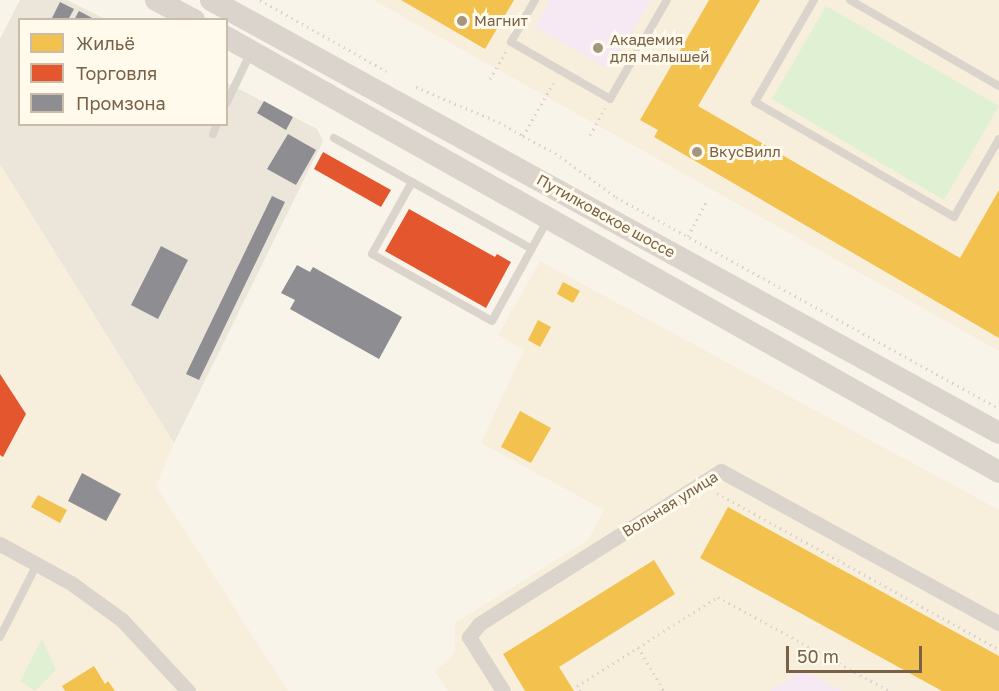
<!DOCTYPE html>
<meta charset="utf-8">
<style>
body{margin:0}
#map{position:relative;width:999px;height:691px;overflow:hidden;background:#f8f4ea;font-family:"Golos Text",sans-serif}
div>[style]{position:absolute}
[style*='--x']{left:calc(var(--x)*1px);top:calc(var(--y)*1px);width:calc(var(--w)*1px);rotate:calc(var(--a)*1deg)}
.residential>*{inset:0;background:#f7efdc}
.industrial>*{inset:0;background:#ebe5da}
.education>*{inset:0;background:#f6e9f3}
.green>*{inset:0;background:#e0f0d3}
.homes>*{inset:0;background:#f2c14e}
.shops>*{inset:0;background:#e4572e}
.industry>*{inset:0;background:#8d8d92}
.path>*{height:3px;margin-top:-1.5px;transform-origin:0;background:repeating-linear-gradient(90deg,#dbd4cc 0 1.5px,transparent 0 6px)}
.lane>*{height:8px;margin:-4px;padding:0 4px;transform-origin:4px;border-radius:4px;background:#dbd4cc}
.street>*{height:15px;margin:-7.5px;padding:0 7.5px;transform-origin:7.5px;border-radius:7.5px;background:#dbd4cc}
.secondary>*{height:22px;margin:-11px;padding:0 11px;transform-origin:11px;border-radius:11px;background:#dbd4cc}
.dots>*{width:16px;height:16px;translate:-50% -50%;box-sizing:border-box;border:3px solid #fffaec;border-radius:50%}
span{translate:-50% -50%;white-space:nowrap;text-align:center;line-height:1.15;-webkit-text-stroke:6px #fffaec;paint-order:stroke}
.poi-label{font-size:15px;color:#796147}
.left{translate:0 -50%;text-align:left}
.street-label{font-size:15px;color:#796147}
.legend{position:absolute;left:18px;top:18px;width:210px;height:108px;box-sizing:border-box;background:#fffaec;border:2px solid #c9bdaa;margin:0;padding:8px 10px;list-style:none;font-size:18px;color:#796147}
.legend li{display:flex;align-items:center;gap:12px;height:30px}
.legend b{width:30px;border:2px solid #c9bdaa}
.scale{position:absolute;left:786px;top:646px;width:136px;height:27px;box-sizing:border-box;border:3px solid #796147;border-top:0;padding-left:8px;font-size:18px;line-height:21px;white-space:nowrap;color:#796147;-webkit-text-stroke:4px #fffaec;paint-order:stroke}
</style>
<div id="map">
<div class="residential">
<i style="clip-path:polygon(373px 0,999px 0,999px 351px,558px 103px)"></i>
<i style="clip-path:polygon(0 164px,174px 443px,156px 486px,288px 691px,0 691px)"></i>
<i style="clip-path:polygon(540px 261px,999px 510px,999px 691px,448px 691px,435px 672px,455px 653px,455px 623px,588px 540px,604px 510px,481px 443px,524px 350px,498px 335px)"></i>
</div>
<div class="industrial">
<i style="clip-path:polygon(20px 0,67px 0,105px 19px,20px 20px,20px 124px,226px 124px,227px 83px,317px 129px,323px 141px,174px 443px,0 164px,0 39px)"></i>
</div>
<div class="education">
<i style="clip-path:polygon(550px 0,651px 0,610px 70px,535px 27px)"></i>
<i style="clip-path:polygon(803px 670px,842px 691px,770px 691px)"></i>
</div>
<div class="green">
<i style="clip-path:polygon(826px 6px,999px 106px,944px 200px,772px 99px)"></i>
<i style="clip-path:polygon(42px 639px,56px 670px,35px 691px,20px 681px)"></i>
</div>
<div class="homes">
<i style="clip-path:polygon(401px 0,514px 0,485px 49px)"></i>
<i style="clip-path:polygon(709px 0,760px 0,698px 106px,960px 258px,999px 190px,999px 338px,654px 137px,658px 130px,640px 120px)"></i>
<i style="clip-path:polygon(563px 282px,580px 291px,573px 303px,557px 294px)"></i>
<i style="clip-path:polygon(538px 320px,551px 327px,540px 347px,528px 340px)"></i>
<i style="clip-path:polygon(520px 411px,551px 428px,531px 463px,501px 447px)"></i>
<i style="clip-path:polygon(38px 495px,67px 510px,60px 523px,31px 507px)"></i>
<i style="clip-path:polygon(728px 507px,999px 656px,999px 691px,942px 691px,700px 558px)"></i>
<i style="clip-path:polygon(654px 560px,675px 594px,559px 667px,574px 691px,525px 691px,503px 654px)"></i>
<i style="clip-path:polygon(94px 666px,105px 684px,108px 681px,115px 691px,65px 691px,62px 686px)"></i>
</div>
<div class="shops">
<i style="clip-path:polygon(323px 152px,391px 190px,381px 207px,314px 169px)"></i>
<i style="clip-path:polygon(409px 209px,495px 257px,497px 254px,511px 262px,486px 308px,385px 251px)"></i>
<i style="clip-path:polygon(0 374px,26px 414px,3px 457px,0 455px)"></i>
</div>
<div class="industry">
<i style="clip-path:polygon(60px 2px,74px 9px,68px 20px,51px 20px)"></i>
<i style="clip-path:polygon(79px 11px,96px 20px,74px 20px)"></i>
<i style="clip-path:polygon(264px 101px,293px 117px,286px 130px,257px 113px)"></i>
<i style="clip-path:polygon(288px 134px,316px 150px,296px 185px,267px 169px)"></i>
<i style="clip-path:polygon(272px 196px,285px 202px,199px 380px,186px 374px)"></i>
<i style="clip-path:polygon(161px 246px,188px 260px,158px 319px,131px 305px)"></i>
<i style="clip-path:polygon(297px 265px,310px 272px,313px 267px,402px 317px,379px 359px,290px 309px,295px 300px,281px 293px)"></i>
<i style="clip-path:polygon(82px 473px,121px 494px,106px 521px,68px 501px)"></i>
</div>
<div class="path">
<i style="--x:260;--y:0;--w:145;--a:29.4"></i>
<i style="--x:490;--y:79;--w:32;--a:-60"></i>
<i style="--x:416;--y:87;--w:90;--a:22.9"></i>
<i style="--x:499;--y:122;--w:28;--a:30"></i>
<i style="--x:523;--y:136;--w:36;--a:28"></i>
<i style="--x:555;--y:153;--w:75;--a:35.8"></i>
<i style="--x:616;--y:197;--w:437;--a:28.9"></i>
<i style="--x:590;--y:135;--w:31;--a:-61"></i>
<i style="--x:523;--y:136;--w:64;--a:-60.3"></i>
<i style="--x:688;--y:236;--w:40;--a:-62"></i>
<i style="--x:717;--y:493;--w:322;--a:29"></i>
<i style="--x:638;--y:647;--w:51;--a:59.4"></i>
<i style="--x:580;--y:691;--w:6;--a:-121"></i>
<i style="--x:577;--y:686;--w:167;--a:-32.3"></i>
<i style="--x:718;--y:597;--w:196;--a:28.7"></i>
</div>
<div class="lane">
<i style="--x:535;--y:0;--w:48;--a:119.7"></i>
<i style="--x:511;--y:42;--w:114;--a:29.9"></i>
<i style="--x:610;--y:99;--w:114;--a:-60.1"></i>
<i style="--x:814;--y:0;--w:118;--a:120"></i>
<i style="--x:755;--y:102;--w:230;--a:30"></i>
<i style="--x:954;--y:217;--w:90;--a:-60"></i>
<i style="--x:850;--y:0;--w:172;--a:30"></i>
<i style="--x:226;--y:104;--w:55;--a:-64.4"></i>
<i style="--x:213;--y:134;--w:11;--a:-68"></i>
<i style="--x:334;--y:138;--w:90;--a:29.4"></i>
<i style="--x:412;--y:182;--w:82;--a:119.1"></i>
<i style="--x:372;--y:254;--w:137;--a:29.2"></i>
<i style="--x:492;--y:321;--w:114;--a:-61.2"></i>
<i style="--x:412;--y:182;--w:137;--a:29.2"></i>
<i style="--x:0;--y:637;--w:82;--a:-63.1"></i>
</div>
<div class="street">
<i style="--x:0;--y:544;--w:81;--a:28.8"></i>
<i style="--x:71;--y:583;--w:63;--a:36"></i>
<i style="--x:122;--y:620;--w:97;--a:47.1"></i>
<i style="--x:503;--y:691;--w:64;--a:-122.2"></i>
<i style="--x:469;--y:637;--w:16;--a:-52"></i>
<i style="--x:479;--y:624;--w:286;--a:-32.3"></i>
<i style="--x:721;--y:471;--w:317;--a:28.7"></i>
</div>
<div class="secondary">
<i style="--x:156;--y:0;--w:43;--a:27.8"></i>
<i style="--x:211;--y:0;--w:899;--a:28.79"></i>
<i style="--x:226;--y:37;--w:887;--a:29.37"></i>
</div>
<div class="dots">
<i style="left:462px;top:21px;background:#a59480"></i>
<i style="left:598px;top:48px;background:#a59480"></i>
<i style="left:697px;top:152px;background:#a59480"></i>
</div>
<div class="poi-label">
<span class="left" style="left:474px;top:21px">Магнит</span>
<span class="left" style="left:610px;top:48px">Академия<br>для малышей</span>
<span class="left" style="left:709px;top:152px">ВкусВилл</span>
</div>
<div class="street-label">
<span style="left:606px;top:216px;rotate:29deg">Путилковское шоссе</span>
<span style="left:670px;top:504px;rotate:-32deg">Вольная улица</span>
</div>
<ul class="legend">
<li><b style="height:16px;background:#f2c14e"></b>Жильё</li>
<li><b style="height:16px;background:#e4572e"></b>Торговля</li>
<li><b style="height:16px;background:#8d8d92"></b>Промзона</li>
</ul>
<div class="scale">50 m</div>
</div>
